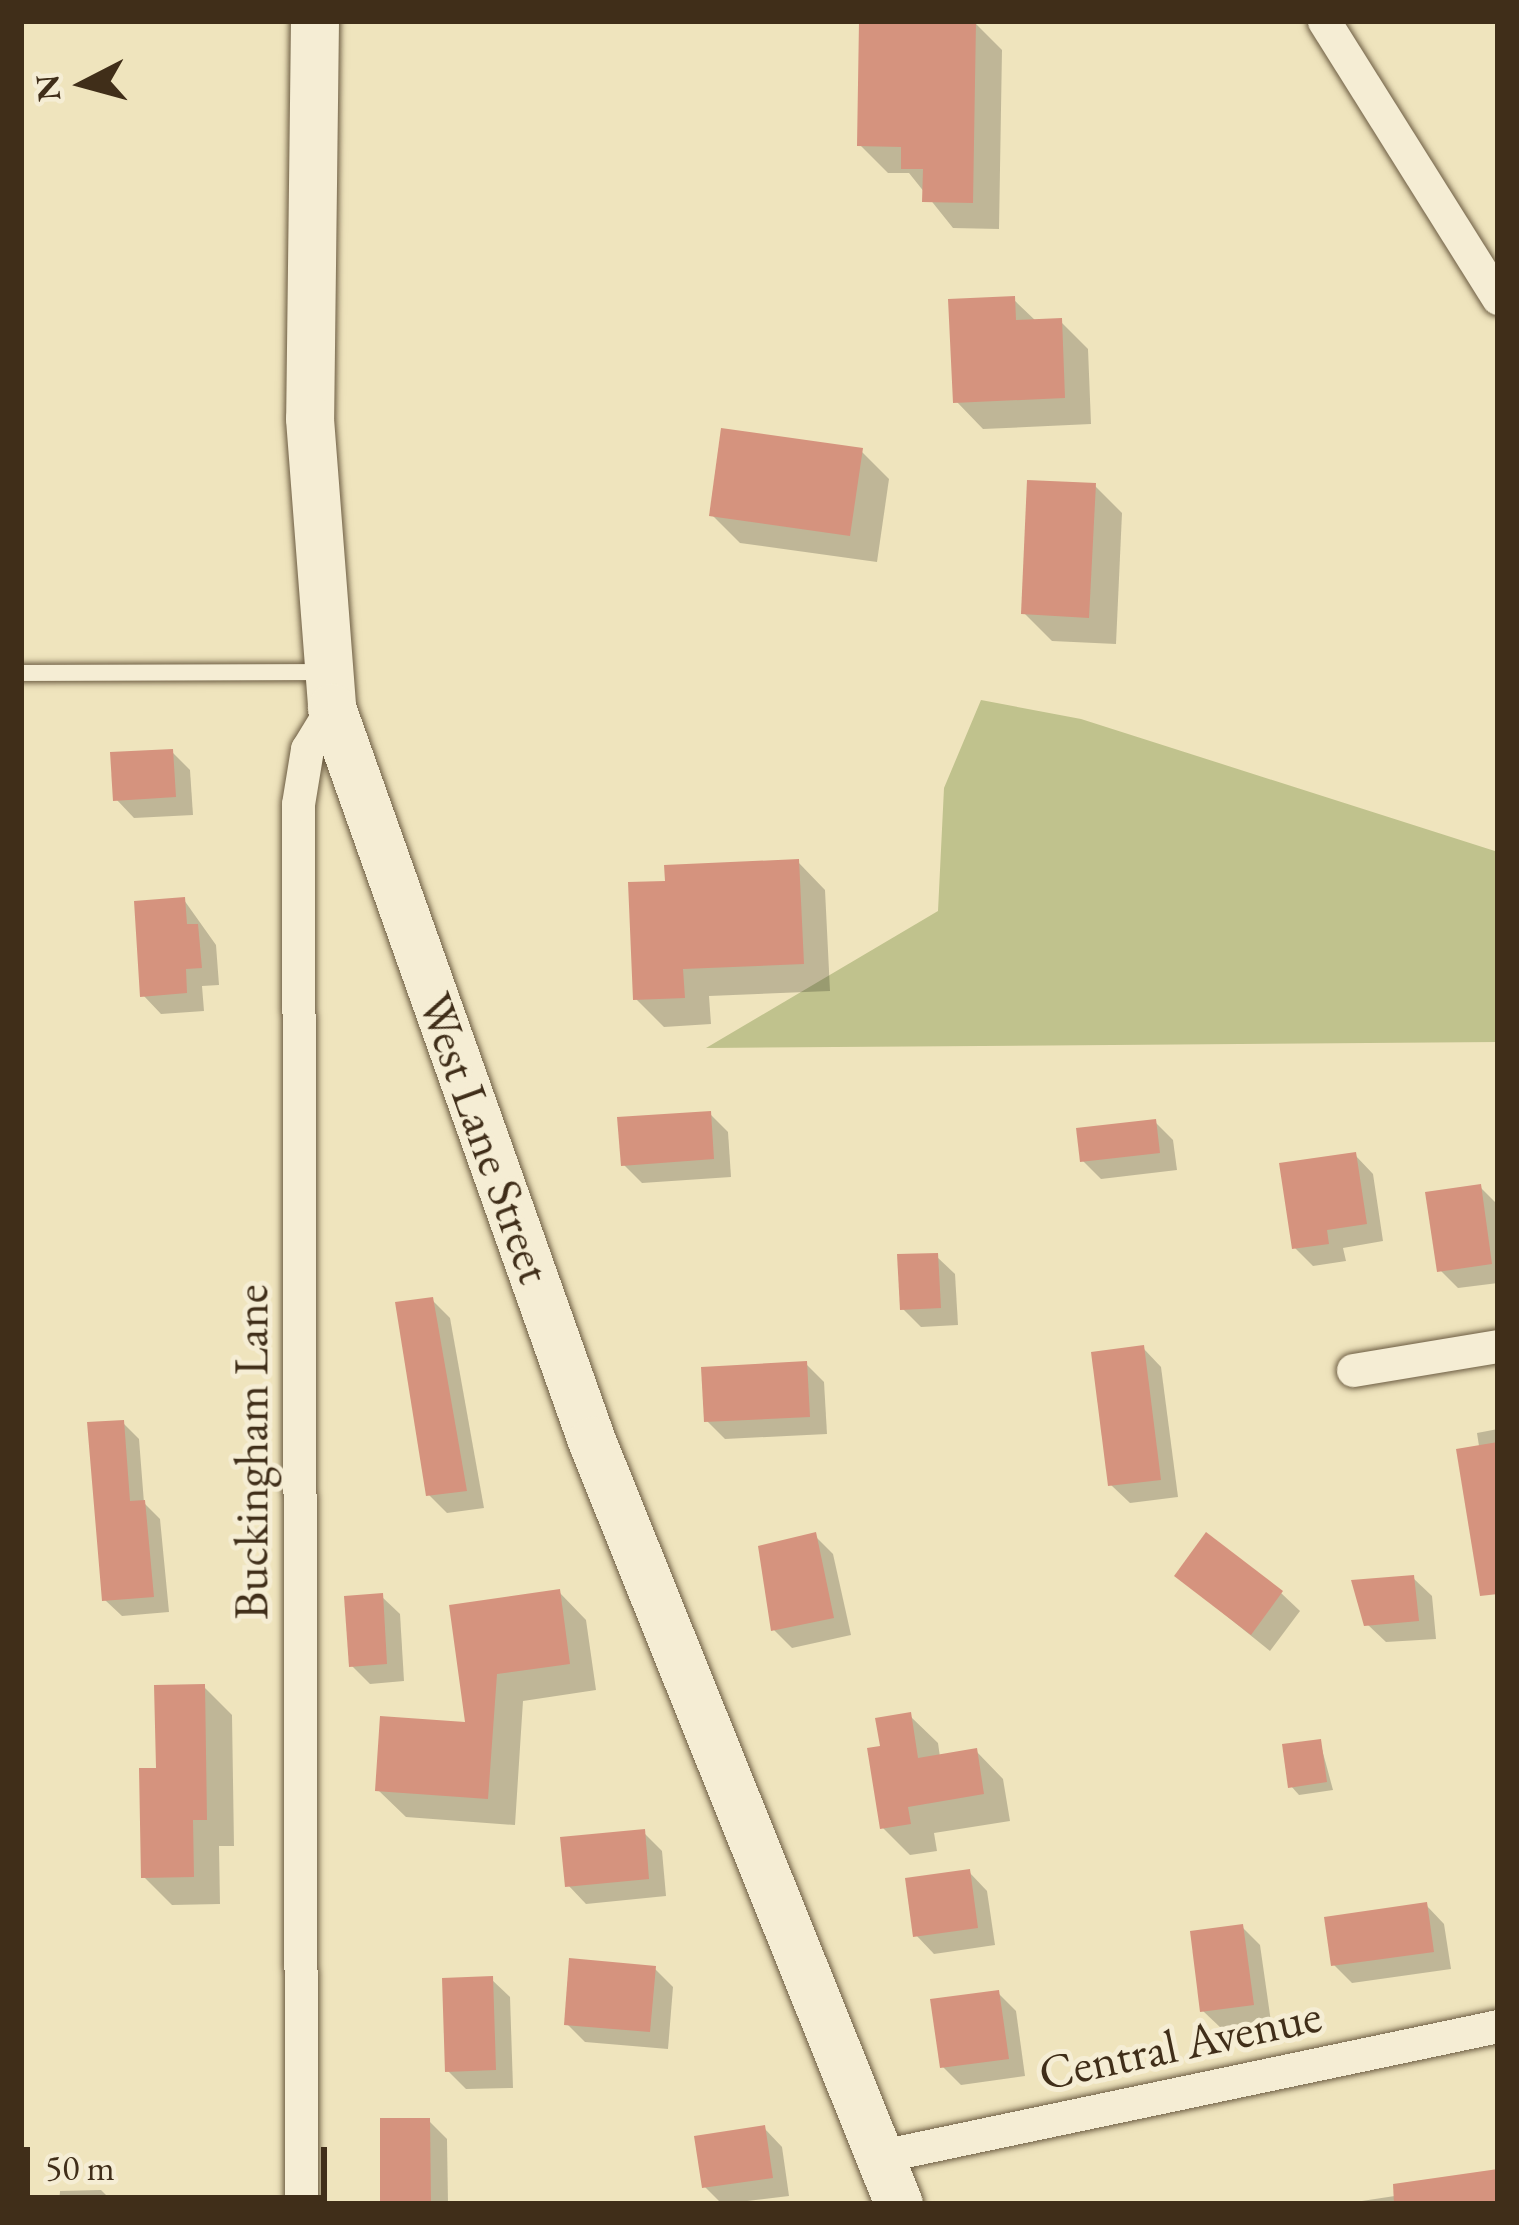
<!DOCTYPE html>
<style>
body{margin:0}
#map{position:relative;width:1519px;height:2225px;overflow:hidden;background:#efe4bd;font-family:"EB Garamond",serif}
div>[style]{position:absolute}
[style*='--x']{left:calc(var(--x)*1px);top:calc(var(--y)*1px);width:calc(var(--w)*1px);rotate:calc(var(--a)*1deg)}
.green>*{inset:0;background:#c0c28d}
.shadow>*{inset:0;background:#0003}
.building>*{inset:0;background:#d5937e}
.roads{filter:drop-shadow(0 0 3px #6c5c42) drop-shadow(0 0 3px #6c5c42)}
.lane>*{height:16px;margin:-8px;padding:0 8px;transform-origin:8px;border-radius:8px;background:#f5edd4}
.street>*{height:33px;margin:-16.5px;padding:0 16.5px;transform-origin:16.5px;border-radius:16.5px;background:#f5edd4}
.secondary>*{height:48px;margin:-24px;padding:0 24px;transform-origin:24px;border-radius:24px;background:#f5edd4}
span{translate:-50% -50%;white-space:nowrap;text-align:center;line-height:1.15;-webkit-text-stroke:10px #f5edd4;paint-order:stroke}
.street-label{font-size:48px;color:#402e19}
.frame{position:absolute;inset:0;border:24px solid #402e19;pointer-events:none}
.north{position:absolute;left:24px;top:24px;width:120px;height:120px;-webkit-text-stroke:9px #f5edd4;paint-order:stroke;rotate:264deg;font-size:33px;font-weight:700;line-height:48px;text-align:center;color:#402e19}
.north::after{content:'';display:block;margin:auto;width:42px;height:54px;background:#402e19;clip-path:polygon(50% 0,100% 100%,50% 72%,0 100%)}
.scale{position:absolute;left:24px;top:2147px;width:303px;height:54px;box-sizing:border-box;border:6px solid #402e19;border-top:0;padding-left:15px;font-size:36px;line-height:42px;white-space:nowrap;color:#402e19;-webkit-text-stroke:9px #f5edd4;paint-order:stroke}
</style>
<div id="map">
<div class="green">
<i style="clip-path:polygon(981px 700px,1081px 719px,1498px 852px,1498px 1042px,706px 1048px,938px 911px,944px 788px)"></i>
</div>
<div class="shadow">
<i style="clip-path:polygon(862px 21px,975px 23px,1002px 50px,999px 229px,953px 228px,909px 173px,888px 173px,860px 145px)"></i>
<i style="clip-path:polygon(1013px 299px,1037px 322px,1060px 321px,1088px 349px,1091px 424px,983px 429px,956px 401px)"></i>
<i style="clip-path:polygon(861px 451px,889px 479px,877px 562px,740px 543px,712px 515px)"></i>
<i style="clip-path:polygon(1095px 486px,1122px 513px,1116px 644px,1052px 641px,1024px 613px)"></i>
<i style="clip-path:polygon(172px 752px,190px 770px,193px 815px,134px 818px,116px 799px)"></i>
<i style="clip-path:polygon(798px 862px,825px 890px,830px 991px,709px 996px,711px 1024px,664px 1027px,636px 999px,669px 883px)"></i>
<i style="clip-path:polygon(184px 900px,216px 945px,219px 985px,202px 986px,204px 1011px,161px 1014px,143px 995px)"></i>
<i style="clip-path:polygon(710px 1114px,728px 1132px,731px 1177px,642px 1183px,624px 1165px)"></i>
<i style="clip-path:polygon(1155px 1122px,1173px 1140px,1177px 1170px,1101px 1179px,1083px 1161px)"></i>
<i style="clip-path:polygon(1355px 1155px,1373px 1174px,1383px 1241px,1343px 1248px,1346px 1261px,1313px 1266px,1295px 1248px)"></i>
<i style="clip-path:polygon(1480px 1187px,1498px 1205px,1498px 1283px,1458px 1288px,1440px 1270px)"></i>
<i style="clip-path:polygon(936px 1256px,955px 1274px,958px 1325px,921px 1327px,903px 1309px)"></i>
<i style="clip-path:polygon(432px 1300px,450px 1318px,484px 1508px,447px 1513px,429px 1495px)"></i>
<i style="clip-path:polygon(1143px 1348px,1161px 1367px,1178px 1497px,1130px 1503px,1111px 1485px)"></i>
<i style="clip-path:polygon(806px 1364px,824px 1382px,827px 1434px,725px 1439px,707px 1421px)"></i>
<i style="clip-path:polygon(123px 1423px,139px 1439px,144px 1503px,160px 1519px,169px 1612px,122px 1616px,105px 1600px)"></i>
<i style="clip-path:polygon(1498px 1429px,1498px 1569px,1477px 1433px)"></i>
<i style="clip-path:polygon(815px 1536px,833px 1554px,851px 1635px,792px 1648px,774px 1630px)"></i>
<i style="clip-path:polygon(1177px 1576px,1281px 1593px,1300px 1611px,1270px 1651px)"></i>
<i style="clip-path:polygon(1413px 1578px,1432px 1596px,1436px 1639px,1386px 1642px,1367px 1624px)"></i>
<i style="clip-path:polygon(559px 1592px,586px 1620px,596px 1690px,523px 1701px,515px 1825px,406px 1817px,378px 1790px,469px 1725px,452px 1608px)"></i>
<i style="clip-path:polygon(381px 1596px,400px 1614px,404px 1681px,370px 1684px,352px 1666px)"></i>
<i style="clip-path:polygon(204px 1687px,232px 1715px,234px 1846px,219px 1846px,220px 1904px,172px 1905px,144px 1877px,159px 1771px)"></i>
<i style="clip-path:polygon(910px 1716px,938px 1743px,940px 1757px,976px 1751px,1003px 1779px,1010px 1821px,934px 1833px,937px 1851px,910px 1855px,882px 1827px)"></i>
<i style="clip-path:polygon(1320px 1742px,1333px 1790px,1299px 1795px,1291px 1786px)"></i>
<i style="clip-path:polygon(643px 1832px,662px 1851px,666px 1896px,586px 1904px,568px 1885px)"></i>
<i style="clip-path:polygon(969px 1872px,987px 1891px,995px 1945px,934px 1954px,916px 1935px)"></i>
<i style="clip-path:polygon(1426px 1905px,1444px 1924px,1451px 1969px,1352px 1983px,1334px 1965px)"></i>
<i style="clip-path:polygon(1242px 1927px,1260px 1945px,1271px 2022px,1222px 2029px,1203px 2011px)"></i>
<i style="clip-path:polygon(655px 1969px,673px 1987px,668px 2049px,585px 2042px,567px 2024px)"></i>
<i style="clip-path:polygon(491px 1979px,510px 1997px,513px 2088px,466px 2089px,448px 2071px)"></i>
<i style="clip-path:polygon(998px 1993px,1016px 2011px,1025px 2076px,961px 2085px,943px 2067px)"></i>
<i style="clip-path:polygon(429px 2121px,447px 2139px,448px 2204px,383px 2204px)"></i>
<i style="clip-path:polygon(764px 2128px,782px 2147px,789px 2196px,722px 2204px,705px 2187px)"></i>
<i style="clip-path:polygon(1498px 2172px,1498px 2204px,1342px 2204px,1454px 2187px)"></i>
<i style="clip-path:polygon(101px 2190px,115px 2204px,59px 2204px,60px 2191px)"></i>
</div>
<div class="building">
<i style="clip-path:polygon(859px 21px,976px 21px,973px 203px,922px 202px,923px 169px,901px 169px,901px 147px,857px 146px)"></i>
<i style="clip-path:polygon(1015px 296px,1016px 320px,1062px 318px,1065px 398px,953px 403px,948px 299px)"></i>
<i style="clip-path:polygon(721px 428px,863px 448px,850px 536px,709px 516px)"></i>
<i style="clip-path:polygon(1027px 480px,1096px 483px,1089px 618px,1021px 614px)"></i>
<i style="clip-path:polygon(173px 749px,176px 797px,113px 801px,110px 752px)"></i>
<i style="clip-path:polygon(799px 859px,804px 964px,683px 969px,685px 998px,633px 1000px,628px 882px,665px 881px,664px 865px)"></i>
<i style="clip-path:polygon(185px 897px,187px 924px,198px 924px,202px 968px,186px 969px,187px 993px,140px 997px,134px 901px)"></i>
<i style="clip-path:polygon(711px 1111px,714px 1159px,621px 1166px,617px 1117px)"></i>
<i style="clip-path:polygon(1156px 1119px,1160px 1153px,1080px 1162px,1076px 1128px)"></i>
<i style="clip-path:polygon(1356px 1152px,1367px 1224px,1327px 1230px,1329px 1244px,1292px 1249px,1279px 1163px)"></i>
<i style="clip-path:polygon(1481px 1184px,1492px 1264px,1437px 1272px,1425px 1192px)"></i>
<i style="clip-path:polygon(938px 1253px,941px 1308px,900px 1310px,897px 1254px)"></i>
<i style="clip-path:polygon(433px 1297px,467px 1491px,426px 1496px,395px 1302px)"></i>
<i style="clip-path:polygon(1144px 1345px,1161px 1480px,1108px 1486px,1091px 1352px)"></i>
<i style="clip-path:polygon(807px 1361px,810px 1417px,704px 1422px,701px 1367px)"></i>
<i style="clip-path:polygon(124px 1420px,130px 1501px,145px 1500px,154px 1597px,102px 1601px,87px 1422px)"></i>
<i style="clip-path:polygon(1498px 1442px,1498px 1594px,1480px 1596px,1456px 1449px)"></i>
<i style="clip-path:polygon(816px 1532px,834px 1618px,771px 1631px,758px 1546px)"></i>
<i style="clip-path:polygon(1206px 1532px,1283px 1591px,1251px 1635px,1174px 1576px)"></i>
<i style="clip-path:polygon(1414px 1575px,1419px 1621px,1364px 1626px,1351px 1580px)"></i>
<i style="clip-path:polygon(560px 1589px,570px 1664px,497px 1674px,488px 1799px,375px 1791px,380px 1716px,465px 1722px,449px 1605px)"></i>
<i style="clip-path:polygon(383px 1593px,387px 1664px,349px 1667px,344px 1596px)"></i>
<i style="clip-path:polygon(205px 1684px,207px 1820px,193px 1820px,194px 1877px,141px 1878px,139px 1768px,156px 1768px,154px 1685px)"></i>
<i style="clip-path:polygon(911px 1712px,918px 1758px,977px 1748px,984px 1794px,908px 1807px,911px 1824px,880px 1829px,867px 1748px,880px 1746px,875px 1718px)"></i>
<i style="clip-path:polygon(1321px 1739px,1327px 1782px,1288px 1788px,1282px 1744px)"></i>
<i style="clip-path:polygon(645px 1829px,649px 1879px,565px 1887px,560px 1837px)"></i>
<i style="clip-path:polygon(970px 1869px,978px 1928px,913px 1937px,905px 1878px)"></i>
<i style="clip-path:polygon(1427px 1902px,1434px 1952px,1331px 1966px,1324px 1917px)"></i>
<i style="clip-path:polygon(1243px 1924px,1254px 2005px,1200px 2012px,1190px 1931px)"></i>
<i style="clip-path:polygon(569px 1958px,656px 1966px,650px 2032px,564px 2025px)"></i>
<i style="clip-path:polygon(493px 1976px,496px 2070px,445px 2072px,442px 1978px)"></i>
<i style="clip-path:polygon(999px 1990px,1009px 2059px,940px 2068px,930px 1999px)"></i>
<i style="clip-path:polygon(380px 2118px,430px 2118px,431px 2204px,380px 2204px)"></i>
<i style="clip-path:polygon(765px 2125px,773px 2178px,702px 2188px,694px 2136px)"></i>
<i style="clip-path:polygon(1498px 2169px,1498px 2204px,1394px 2204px,1393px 2184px)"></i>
</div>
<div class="roads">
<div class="lane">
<i style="--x:21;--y:673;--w:307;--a:-0.2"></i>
</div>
<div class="street">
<i style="--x:1324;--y:21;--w:327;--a:57.9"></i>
<i style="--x:1353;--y:1370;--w:147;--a:-9.4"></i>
<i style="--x:881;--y:2156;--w:631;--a:-11.9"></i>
<i style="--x:301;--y:2204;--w:1400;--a:-90.12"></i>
<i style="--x:298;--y:804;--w:56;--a:-80.7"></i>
<i style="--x:307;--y:749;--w:48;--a:-58.6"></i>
</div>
<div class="secondary">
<i style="--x:315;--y:21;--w:398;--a:90.7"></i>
<i style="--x:310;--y:419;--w:290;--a:85.6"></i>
<i style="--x:332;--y:708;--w:778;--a:70.47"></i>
<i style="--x:592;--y:1441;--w:822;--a:68.08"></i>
</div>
</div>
<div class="street-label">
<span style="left:485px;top:1138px;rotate:70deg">West Lane Street</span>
<span style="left:251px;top:1452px;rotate:-90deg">Buckingham Lane</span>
<span style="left:1180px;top:2044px;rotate:-12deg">Central Avenue</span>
</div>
<div class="frame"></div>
<div class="north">N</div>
<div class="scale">50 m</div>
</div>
